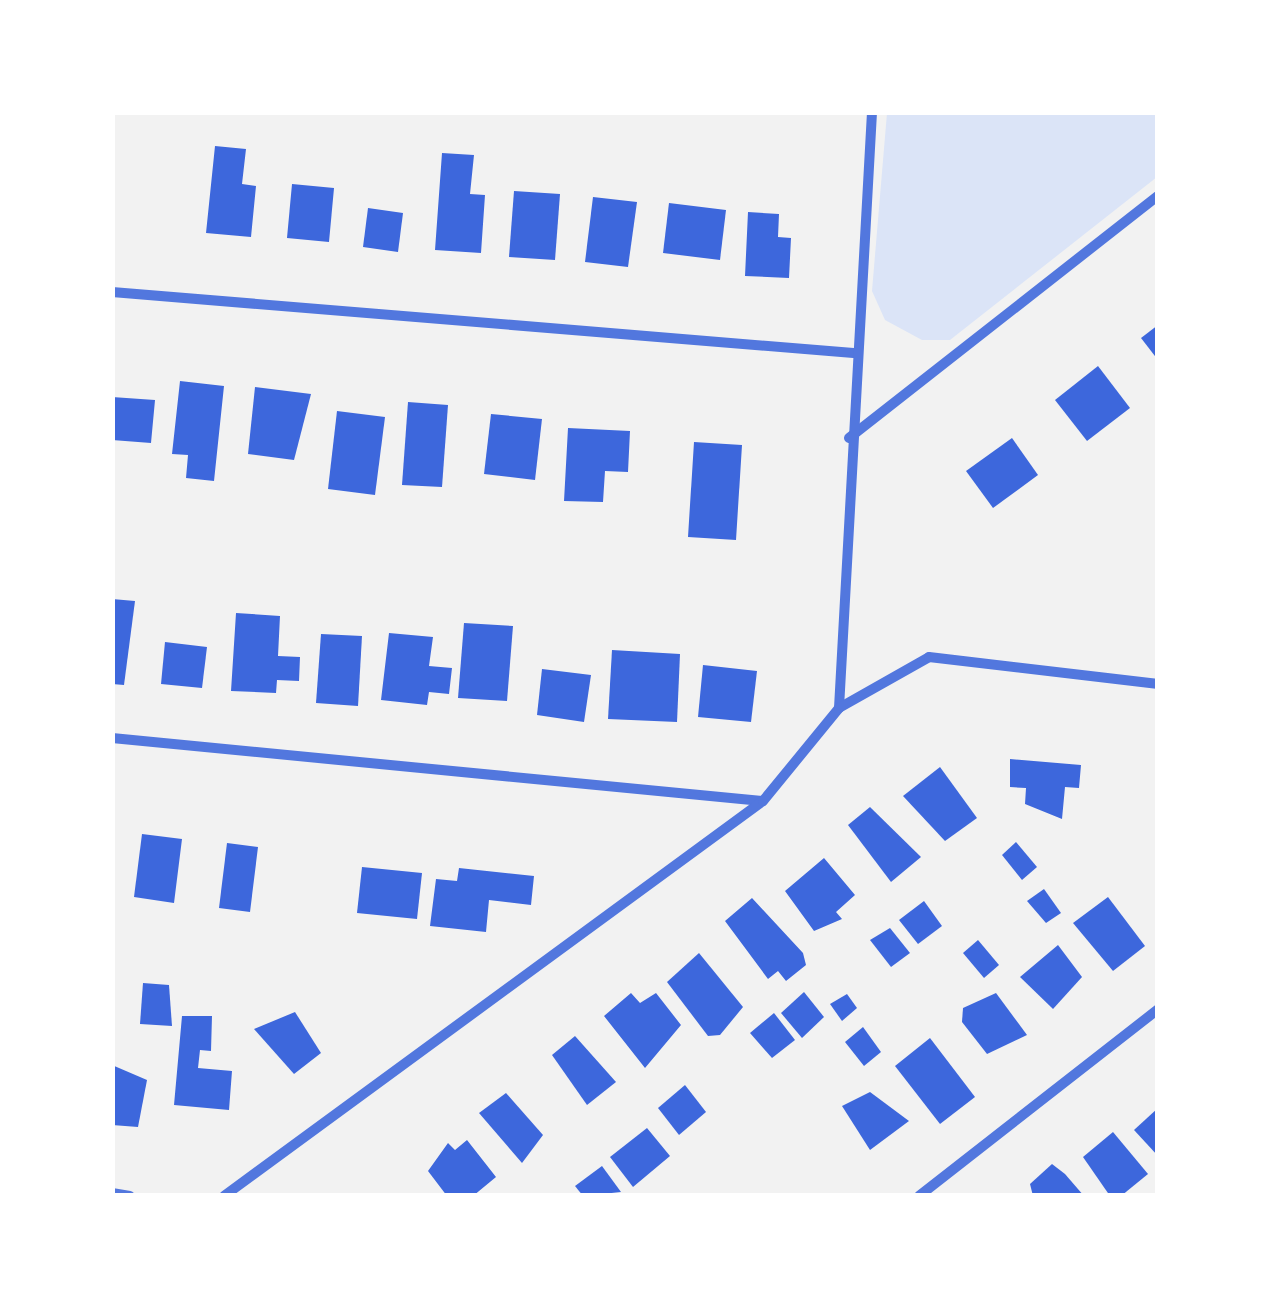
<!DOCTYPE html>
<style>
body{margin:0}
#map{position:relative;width:1270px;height:1308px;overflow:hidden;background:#f2f2f2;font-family:"Source Sans 3",sans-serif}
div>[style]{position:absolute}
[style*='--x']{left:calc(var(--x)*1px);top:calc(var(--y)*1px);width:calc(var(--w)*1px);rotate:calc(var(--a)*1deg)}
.green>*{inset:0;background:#dbe4f7}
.building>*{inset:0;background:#3d67dc}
.minor>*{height:10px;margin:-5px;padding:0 5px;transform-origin:5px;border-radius:5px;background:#5277de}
span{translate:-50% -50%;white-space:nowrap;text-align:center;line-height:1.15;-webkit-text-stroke:8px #fff;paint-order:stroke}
.frame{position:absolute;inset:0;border:115px solid #fff;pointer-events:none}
</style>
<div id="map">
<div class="green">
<i style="clip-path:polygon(887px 113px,1157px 113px,1157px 177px,950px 340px,922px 340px,885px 320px,872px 291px)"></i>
</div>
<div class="building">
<i style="clip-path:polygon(215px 146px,246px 149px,242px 184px,256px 186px,251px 237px,206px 233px)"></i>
<i style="clip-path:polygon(442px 153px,474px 155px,470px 194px,485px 195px,481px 253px,435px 250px)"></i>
<i style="clip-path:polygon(292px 184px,334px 188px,329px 242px,287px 238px)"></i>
<i style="clip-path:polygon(514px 191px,560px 194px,555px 260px,509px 257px)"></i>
<i style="clip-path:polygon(593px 197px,637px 202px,628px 267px,585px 262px)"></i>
<i style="clip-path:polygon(669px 203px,726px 210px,720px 260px,663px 253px)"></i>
<i style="clip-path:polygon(368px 208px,403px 213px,398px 252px,363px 247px)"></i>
<i style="clip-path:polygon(748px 212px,779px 214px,778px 237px,791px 238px,789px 278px,745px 276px)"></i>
<i style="clip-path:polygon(1158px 325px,1158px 360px,1141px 338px)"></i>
<i style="clip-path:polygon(1098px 366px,1130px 408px,1087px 441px,1055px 400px)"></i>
<i style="clip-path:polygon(180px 381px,224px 386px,214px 481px,186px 478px,188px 455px,172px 454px)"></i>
<i style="clip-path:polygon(255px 387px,311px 394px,294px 460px,248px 454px)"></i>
<i style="clip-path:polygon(112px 397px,155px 400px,151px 443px,112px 440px)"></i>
<i style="clip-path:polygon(408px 402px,448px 405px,442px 487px,402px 485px)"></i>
<i style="clip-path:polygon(337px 411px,385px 417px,375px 495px,328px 489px)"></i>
<i style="clip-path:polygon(491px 414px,542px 419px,535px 480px,484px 474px)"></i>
<i style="clip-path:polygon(568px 428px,630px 431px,628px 472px,605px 471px,603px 502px,564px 501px)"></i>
<i style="clip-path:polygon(1012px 438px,1038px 475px,993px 508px,966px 471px)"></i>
<i style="clip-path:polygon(694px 442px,742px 445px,736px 540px,688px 537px)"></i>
<i style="clip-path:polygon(112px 599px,135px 601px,124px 685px,112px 684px)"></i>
<i style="clip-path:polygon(236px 613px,280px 616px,278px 656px,300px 657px,299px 681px,277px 680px,276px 693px,231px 691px)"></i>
<i style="clip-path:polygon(464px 623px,513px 626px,507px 701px,458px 698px)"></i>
<i style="clip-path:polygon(389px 633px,433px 637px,429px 666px,452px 668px,449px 694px,429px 692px,427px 705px,381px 700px)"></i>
<i style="clip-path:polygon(321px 634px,362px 636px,358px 706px,316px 703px)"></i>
<i style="clip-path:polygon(165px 642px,207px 647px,202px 688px,161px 684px)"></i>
<i style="clip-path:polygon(612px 650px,680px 654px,677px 722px,608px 719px)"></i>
<i style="clip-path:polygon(703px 665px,757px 671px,751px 722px,698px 717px)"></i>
<i style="clip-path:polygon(542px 669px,591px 675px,584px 722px,537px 715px)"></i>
<i style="clip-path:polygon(1010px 759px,1081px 765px,1079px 788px,1065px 787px,1062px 819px,1025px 804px,1026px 788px,1010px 787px)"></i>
<i style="clip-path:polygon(940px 767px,977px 818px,945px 841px,903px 796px)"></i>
<i style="clip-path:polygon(870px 807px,921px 857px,891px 882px,848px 825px)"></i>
<i style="clip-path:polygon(142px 834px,182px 839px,174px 903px,134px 897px)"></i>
<i style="clip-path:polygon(1016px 842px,1037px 867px,1022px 880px,1002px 855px)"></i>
<i style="clip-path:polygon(227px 843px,258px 847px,250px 912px,219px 908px)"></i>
<i style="clip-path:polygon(824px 858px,855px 895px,836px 912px,842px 919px,814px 931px,785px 891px)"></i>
<i style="clip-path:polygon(362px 867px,422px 873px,417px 919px,357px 913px)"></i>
<i style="clip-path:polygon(459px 868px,534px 876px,531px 905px,489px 900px,486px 932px,430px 926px,436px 879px,457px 881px)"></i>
<i style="clip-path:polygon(1044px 889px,1061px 913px,1046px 923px,1027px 901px)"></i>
<i style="clip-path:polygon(1108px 897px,1145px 946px,1113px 971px,1073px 923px)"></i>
<i style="clip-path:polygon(752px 898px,803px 953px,806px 965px,786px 981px,778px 971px,768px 979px,725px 921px)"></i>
<i style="clip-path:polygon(924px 901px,942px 926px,918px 944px,899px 920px)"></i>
<i style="clip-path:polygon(890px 928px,910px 953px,891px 967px,870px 940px)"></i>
<i style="clip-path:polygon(978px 940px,999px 965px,984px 978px,963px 953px)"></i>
<i style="clip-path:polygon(1058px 945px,1082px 977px,1053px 1009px,1020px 977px)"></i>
<i style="clip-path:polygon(699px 953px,743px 1007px,720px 1035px,708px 1036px,667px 982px)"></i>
<i style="clip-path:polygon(143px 983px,169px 985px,172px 1026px,140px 1024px)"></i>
<i style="clip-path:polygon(804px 992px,824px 1017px,802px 1038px,781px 1013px)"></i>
<i style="clip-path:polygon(631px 993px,640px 1003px,656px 993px,681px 1025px,645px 1068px,604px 1016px)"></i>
<i style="clip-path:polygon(996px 993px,1027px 1035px,987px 1054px,962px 1022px,963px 1008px)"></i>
<i style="clip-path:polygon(847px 994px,857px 1008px,842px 1021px,830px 1004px)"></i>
<i style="clip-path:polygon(295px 1012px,321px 1053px,294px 1074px,254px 1029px)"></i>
<i style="clip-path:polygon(774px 1013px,795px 1040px,772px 1058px,750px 1033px)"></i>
<i style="clip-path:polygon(182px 1016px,212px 1016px,211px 1051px,200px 1050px,198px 1068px,232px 1071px,229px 1110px,174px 1105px)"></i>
<i style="clip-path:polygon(863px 1027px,881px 1052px,864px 1066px,845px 1042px)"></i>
<i style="clip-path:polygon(575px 1036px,616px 1082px,587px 1105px,552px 1055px)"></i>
<i style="clip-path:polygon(930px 1038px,975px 1097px,940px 1124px,895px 1066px)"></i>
<i style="clip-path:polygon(112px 1065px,147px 1080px,138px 1127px,112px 1125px)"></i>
<i style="clip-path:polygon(685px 1085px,706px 1112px,679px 1135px,658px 1108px)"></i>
<i style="clip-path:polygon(870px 1092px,909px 1121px,870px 1150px,842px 1106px)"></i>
<i style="clip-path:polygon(506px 1093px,543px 1135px,522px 1163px,479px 1113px)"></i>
<i style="clip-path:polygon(1158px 1108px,1158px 1156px,1134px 1130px)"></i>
<i style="clip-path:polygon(647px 1128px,670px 1156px,633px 1187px,610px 1157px)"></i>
<i style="clip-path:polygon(1113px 1132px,1148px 1174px,1121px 1196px,1110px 1196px,1083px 1157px)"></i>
<i style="clip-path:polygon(467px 1140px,496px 1177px,473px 1196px,447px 1196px,428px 1171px,448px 1143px,455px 1150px)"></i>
<i style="clip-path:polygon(1052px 1164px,1065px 1174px,1084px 1196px,1033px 1196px,1030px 1184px)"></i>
<i style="clip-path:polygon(602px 1166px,621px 1192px,583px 1196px,575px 1186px)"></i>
</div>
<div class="minor">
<i style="--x:112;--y:292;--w:744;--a:4.71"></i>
<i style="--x:849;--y:438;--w:392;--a:-38.1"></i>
<i style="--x:839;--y:708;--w:597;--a:-86.83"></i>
<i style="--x:112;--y:738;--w:653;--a:5.54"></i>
<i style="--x:112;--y:1193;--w:18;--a:9"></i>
<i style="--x:224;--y:1196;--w:668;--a:-36.24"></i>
<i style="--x:763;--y:801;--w:120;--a:-50.7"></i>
<i style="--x:839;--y:708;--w:103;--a:-29.5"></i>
<i style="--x:929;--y:657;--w:231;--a:6.7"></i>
<i style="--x:919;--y:1196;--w:303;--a:-38"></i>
</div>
<div class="frame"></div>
</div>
